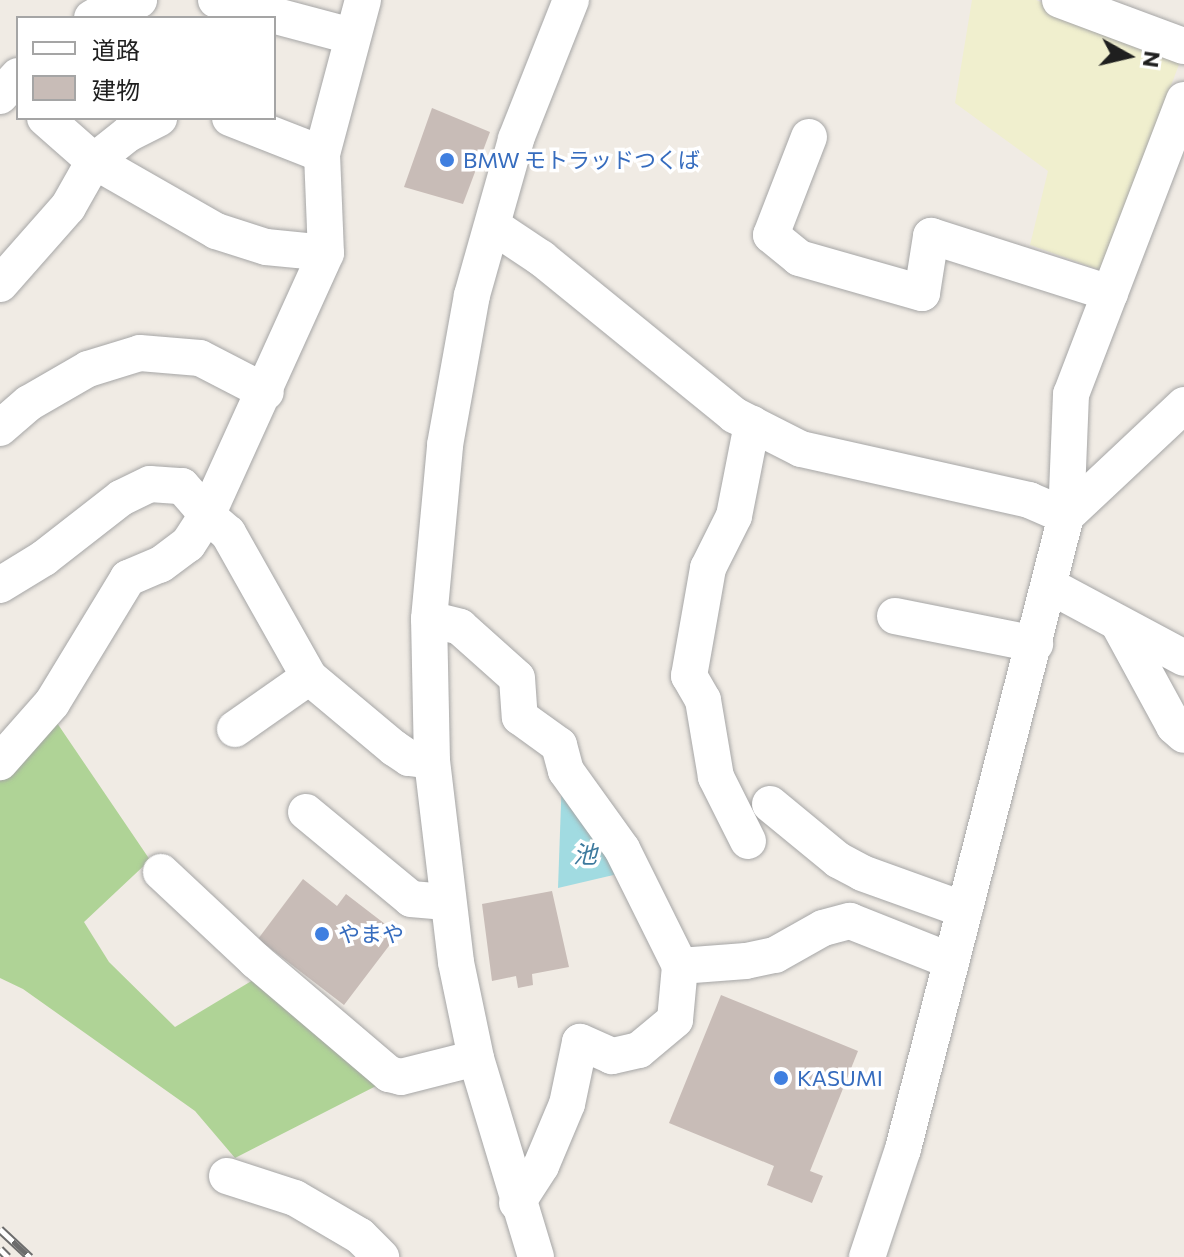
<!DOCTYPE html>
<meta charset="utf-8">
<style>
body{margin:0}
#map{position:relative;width:1184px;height:1257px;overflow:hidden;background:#f0ebe4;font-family:Commissioner,"Noto Sans JP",sans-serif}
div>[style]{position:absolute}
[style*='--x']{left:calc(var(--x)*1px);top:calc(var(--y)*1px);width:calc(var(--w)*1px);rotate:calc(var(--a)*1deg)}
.farmland>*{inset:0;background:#f0efce}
.forest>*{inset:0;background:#afd396}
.water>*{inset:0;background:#a1dbe1}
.building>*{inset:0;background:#c8bcb7}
.roads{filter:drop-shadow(0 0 2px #a6a6a6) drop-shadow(0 0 2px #a6a6a6)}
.minor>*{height:36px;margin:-18px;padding:0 18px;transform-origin:18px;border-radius:18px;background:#fff}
.rail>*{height:9px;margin-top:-4.5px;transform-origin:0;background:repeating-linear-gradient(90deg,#fff 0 18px,#6d6d6d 0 36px);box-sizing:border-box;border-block:2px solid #6d6d6d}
.dots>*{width:22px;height:22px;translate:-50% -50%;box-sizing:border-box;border:4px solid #fff;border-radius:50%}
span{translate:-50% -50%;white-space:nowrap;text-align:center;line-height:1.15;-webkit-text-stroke:7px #fff;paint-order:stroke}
.shop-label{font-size:22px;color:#366cbe}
.left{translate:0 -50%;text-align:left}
.water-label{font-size:24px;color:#3c799d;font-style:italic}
.legend{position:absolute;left:16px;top:16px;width:260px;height:104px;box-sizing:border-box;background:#fff;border:2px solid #a5a5a5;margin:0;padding:10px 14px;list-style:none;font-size:24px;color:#1f1f1f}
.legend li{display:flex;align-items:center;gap:16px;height:40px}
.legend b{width:40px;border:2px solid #a5a5a5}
.north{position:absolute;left:1088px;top:16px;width:80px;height:80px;-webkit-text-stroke:6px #fff;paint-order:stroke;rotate:98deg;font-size:22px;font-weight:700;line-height:32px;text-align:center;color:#1f1f1f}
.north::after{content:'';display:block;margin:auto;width:28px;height:36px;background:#1f1f1f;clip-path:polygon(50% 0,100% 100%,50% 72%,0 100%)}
</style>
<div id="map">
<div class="farmland">
<i style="clip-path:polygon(972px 0,1036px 0,1180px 62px,1100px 270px,1030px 245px,1048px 171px,955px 103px)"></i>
</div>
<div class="forest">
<i style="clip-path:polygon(55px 720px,150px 860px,84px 922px,109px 962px,175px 1027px,258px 977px,378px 1085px,235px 1158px,195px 1111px,23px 989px,0 978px,0 779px)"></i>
</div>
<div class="water">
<i style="clip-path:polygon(562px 776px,622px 873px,558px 888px)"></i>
</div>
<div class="building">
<i style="clip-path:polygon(432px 108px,490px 132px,463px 204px,404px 187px)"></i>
<i style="clip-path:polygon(303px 879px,337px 906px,346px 894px,398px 934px,344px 1005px,258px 939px)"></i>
<i style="clip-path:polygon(552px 891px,569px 967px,532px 974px,533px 985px,518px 988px,516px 976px,492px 981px,482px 904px)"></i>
<i style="clip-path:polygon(721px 995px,858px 1051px,810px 1171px,823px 1176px,812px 1203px,767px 1185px,774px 1166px,669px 1123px)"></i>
</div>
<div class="roads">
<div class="minor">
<i style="--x:216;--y:0;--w:140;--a:14.9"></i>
<i style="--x:363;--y:0;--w:159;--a:104.9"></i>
<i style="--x:322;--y:154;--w:99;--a:87.7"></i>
<i style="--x:326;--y:253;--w:288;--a:114.4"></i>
<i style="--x:207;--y:515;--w:28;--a:41"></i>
<i style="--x:228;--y:533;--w:165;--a:60.6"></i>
<i style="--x:309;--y:677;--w:111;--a:39.9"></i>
<i style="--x:394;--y:748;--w:18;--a:34"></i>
<i style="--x:409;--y:758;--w:23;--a:7"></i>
<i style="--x:1060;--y:0;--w:132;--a:20.4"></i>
<i style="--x:92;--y:18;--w:22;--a:-30"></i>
<i style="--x:111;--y:7;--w:29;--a:-14"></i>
<i style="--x:0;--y:96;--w:27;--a:-48"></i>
<i style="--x:1184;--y:100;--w:315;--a:111"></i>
<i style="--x:1071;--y:394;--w:122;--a:92.3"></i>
<i style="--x:1066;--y:516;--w:162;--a:-43.2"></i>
<i style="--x:45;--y:118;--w:65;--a:41.3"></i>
<i style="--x:94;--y:161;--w:141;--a:29.8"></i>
<i style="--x:216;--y:231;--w:52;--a:17.7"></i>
<i style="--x:266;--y:247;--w:60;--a:5.7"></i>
<i style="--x:230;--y:118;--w:99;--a:21.4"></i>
<i style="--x:809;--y:137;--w:105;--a:111.2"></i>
<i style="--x:771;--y:235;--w:36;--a:39"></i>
<i style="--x:799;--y:258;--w:128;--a:15.9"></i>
<i style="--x:922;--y:293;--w:58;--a:-81"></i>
<i style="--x:931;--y:236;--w:188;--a:17.7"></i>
<i style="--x:493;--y:226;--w:58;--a:33.7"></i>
<i style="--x:541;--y:258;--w:249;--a:39.1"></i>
<i style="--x:734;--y:415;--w:75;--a:26.9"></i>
<i style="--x:801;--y:449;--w:234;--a:12.6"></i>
<i style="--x:1029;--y:500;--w:40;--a:23.4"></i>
<i style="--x:1066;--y:516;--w:654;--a:104.44"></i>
<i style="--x:903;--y:1149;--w:114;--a:108.4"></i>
<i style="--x:0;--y:284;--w:103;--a:-48.6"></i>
<i style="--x:68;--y:207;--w:53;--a:-60.5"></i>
<i style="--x:94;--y:161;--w:43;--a:-38.5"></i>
<i style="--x:128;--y:134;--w:35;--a:-27"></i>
<i style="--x:0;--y:428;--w:38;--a:-41"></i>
<i style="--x:29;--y:403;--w:68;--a:-30"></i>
<i style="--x:88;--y:369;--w:54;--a:-17.1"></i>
<i style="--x:140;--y:353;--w:60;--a:4.8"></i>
<i style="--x:200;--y:358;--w:74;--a:27.3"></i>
<i style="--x:0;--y:585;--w:52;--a:-31.5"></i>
<i style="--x:44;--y:558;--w:98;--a:-37.9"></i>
<i style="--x:121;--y:498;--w:32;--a:-26"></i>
<i style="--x:150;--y:484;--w:32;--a:4"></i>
<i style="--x:182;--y:486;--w:38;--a:49"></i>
<i style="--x:207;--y:515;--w:35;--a:123"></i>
<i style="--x:188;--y:544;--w:34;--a:143"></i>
<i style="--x:161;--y:564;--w:36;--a:157"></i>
<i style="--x:128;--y:578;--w:146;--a:121.3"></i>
<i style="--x:52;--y:703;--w:79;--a:131.4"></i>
<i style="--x:1050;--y:586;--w:152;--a:28.2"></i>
<i style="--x:895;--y:616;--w:143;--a:11.3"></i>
<i style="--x:429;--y:619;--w:32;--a:14"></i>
<i style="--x:460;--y:627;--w:76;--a:41.8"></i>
<i style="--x:517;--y:678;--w:39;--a:86"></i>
<i style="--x:520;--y:717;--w:48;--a:35.7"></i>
<i style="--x:559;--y:745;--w:27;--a:75"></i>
<i style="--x:566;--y:771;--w:96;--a:54.3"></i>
<i style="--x:622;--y:849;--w:131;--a:63.6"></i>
<i style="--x:680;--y:966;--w:54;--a:95.3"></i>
<i style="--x:675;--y:1020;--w:47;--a:140.2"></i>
<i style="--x:639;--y:1050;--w:28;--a:167"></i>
<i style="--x:612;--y:1056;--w:35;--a:-156"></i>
<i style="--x:580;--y:1042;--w:63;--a:101.8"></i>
<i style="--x:567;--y:1104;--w:67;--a:112.8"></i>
<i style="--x:541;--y:1166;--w:44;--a:123"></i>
<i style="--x:1119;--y:625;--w:115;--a:61.4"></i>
<i style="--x:1174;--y:726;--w:13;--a:42"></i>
<i style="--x:235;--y:729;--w:90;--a:-35.1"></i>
<i style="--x:770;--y:804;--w:88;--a:39.5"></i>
<i style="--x:838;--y:860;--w:27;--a:28"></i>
<i style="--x:862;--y:873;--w:109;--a:19.8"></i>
<i style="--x:306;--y:812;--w:136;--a:39.6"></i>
<i style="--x:411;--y:899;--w:35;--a:5"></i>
<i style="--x:748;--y:841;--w:72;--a:-116.6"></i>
<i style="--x:716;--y:777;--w:78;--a:-99.6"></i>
<i style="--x:703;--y:700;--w:28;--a:-120"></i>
<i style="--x:689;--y:676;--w:110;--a:-80"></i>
<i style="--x:708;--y:568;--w:58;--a:-63.4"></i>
<i style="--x:734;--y:516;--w:94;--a:-78.9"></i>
<i style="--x:161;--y:872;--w:129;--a:43.1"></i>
<i style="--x:255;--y:960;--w:176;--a:40.4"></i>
<i style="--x:389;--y:1074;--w:12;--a:14"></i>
<i style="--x:401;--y:1077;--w:77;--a:-14.2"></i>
<i style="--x:680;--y:966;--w:66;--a:-4.3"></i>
<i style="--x:746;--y:961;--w:30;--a:-12"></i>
<i style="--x:775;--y:955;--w:55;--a:-29.4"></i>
<i style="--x:823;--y:928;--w:28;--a:-15"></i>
<i style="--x:850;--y:921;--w:109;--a:21.6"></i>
<i style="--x:227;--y:1176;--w:71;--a:17.9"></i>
<i style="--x:295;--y:1198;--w:75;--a:30.3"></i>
<i style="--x:360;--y:1236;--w:30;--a:45"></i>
<i style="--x:536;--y:1257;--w:208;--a:-106.8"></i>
<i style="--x:476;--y:1058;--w:98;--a:-101.8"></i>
<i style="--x:456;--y:962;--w:202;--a:-96.8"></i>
<i style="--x:432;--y:761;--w:142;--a:-91.2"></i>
<i style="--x:429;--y:619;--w:175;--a:-84.7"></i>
<i style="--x:445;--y:445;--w:152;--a:-79.8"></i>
<i style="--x:472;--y:295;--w:162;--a:-74.2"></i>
<i style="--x:516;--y:139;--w:149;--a:-68.4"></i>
</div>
</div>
<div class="rail">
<i style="--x:0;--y:1229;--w:41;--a:43"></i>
<i style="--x:0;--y:1249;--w:11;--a:45"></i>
</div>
<div class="dots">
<i style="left:447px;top:160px;background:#3f7fe0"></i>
<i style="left:322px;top:934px;background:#3f7fe0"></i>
<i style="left:781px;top:1078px;background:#3f7fe0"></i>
</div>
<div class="shop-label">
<span class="left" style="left:463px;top:160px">BMW モトラッドつくば</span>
<span class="left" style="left:338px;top:934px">やまや</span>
<span class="left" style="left:797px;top:1078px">KASUMI</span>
</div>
<div class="water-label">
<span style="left:585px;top:854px">池</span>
</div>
<ul class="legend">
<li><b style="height:10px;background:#fff"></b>道路</li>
<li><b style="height:22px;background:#c8bcb7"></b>建物</li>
</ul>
<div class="north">N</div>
</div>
